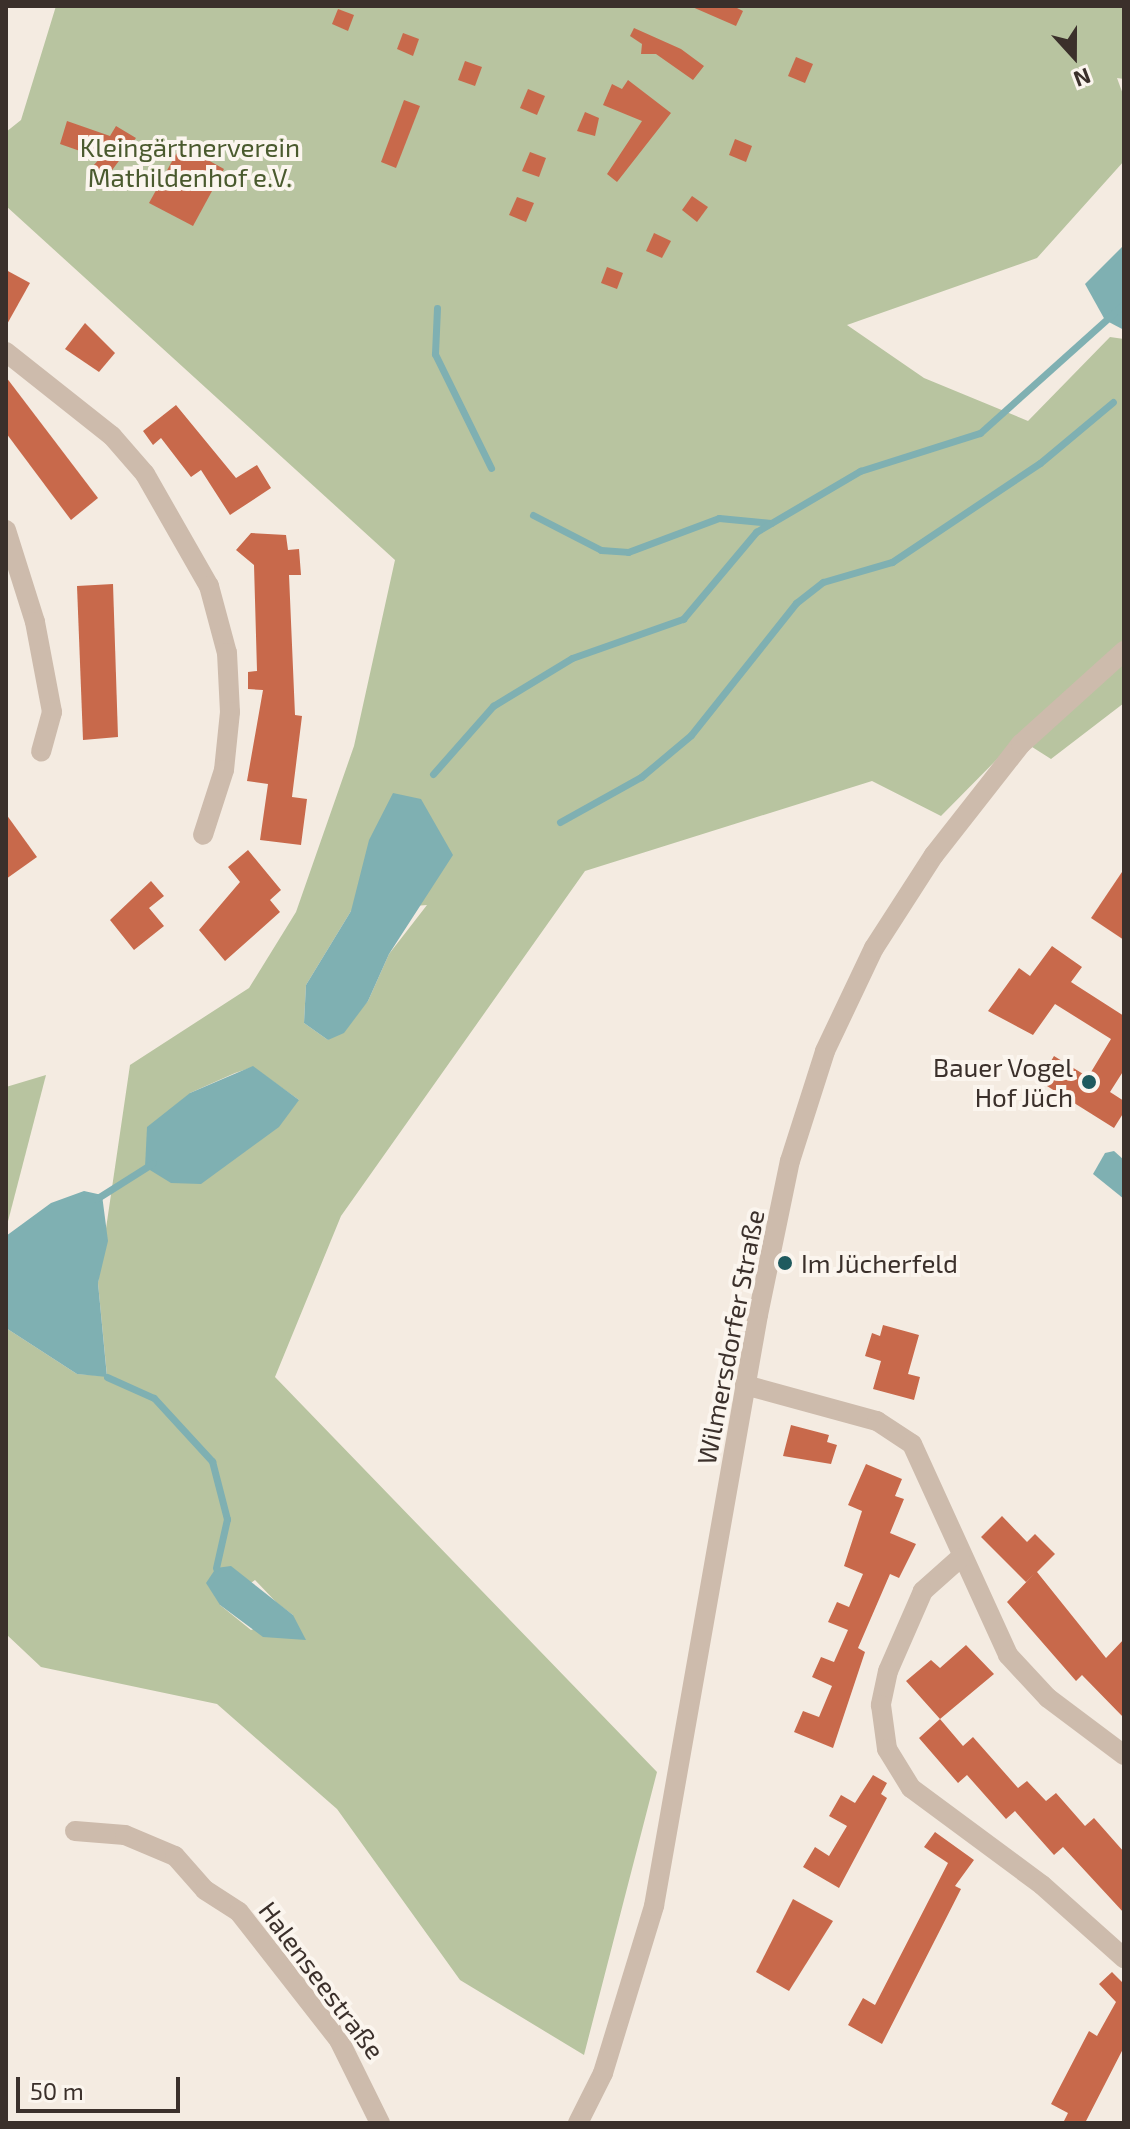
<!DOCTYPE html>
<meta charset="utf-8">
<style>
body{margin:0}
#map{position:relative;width:1130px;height:2129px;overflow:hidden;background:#f4ebe1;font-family:"Exo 2",sans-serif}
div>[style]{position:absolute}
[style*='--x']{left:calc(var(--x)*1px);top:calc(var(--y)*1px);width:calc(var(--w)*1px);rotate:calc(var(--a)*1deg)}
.green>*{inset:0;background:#b8c4a0}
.water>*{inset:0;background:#7fb0b2}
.stream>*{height:7px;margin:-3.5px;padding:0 3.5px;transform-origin:3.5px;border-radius:3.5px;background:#7fb0b2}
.building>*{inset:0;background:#c8694b}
.minor>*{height:20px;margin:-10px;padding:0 10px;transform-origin:10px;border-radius:10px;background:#cdbbac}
.tertiary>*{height:20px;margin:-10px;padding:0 10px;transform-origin:10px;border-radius:10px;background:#cdbbac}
.dots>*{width:22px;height:22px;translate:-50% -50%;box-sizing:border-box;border:4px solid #fbf5ee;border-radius:50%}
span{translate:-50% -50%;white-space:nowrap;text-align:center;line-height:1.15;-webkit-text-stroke:8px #fbf5ee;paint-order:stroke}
.park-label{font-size:26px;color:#4a5a2e}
.poi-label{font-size:26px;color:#3b302b}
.right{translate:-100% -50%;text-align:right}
.left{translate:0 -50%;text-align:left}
.street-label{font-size:26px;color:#3b302b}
.frame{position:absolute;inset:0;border:8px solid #3b302b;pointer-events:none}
.north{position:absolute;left:1034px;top:16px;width:80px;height:80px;-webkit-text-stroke:6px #fbf5ee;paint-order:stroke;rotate:159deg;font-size:22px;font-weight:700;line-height:32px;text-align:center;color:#3b302b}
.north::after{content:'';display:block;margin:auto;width:28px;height:36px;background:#3b302b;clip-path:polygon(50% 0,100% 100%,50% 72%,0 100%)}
.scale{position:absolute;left:16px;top:2077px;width:164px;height:36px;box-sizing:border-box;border:4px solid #3b302b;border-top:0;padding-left:10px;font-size:24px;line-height:28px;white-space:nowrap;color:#3b302b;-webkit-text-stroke:6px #fbf5ee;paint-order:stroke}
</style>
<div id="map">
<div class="green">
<i style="clip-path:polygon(evenodd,56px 6px,1124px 6px,1124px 79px,1117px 78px,1124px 97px,1124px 161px,1037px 258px,847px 325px,924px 378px,1028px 421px,1110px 337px,1124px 339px,1124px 703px,1051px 759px,1018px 738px,941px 816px,872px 781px,585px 871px,341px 1216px,275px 1377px,657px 1772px,584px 2055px,460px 1980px,337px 1809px,217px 1704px,41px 1667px,6px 1634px,6px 1328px,77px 1374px,107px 1376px,98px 1283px,130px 1065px,249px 988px,296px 912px,354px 746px,395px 560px,6px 206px,6px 132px,21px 120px,56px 6px,427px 905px,389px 954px,368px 1001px,328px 1040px,304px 1023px,306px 985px,351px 911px,427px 905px,56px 6px,253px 1067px,299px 1100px,190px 1093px,235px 1073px,253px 1067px,56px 6px,255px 1580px,277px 1603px,293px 1615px,251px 1630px,220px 1605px,255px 1580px)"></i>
<i style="clip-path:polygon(46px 1075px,6px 1229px,6px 1087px)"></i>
</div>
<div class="water">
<i style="clip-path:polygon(1124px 245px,1124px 330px,1105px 320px,1085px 284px)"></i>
<i style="clip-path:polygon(393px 793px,421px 799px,453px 855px,389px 954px,368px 1001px,344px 1033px,328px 1040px,304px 1023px,306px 985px,351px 911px,369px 840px)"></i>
<i style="clip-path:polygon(253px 1066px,299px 1100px,279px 1127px,201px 1184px,171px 1183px,145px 1167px,147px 1127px,190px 1093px)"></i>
<i style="clip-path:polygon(1114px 1151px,1124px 1160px,1124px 1199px,1093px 1174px,1105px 1153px)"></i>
<i style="clip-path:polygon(84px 1191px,102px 1195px,108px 1241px,98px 1283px,107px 1377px,77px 1374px,6px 1328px,6px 1236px,51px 1203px)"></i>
<i style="clip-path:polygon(231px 1566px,293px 1615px,306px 1640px,263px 1637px,220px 1605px,206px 1583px,216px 1568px)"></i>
</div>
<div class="stream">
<i style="--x:437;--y:308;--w:46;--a:92.5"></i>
<i style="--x:435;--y:354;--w:127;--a:63.8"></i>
<i style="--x:533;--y:515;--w:76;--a:27.2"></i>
<i style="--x:601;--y:550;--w:27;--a:4"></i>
<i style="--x:628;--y:552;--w:97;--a:-20.5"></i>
<i style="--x:719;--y:518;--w:52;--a:5.5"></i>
<i style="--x:433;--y:774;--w:91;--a:-48.6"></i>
<i style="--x:493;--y:706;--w:92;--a:-31.3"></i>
<i style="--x:572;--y:658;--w:118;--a:-19.4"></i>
<i style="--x:683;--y:619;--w:114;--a:-50"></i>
<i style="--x:756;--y:532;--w:121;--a:-30.4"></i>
<i style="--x:860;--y:471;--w:126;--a:-17.6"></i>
<i style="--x:980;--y:433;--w:193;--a:-41.9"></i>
<i style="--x:560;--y:822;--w:93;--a:-29.1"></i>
<i style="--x:641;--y:777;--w:65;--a:-40"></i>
<i style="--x:691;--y:735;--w:169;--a:-51.5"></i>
<i style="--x:796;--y:603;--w:34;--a:-38"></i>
<i style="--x:823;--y:582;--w:72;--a:-16.2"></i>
<i style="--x:892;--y:562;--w:178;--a:-33.8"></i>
<i style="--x:1040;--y:463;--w:95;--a:-39.9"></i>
<i style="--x:96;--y:1199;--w:67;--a:-32.3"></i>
<i style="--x:107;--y:1377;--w:51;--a:24.1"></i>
<i style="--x:154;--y:1398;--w:86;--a:47.4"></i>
<i style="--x:212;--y:1461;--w:60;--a:75.5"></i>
<i style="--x:227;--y:1519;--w:50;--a:102.7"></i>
</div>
<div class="building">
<i style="clip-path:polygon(690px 6px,733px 6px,743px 11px,736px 26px)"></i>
<i style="clip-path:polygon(338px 9px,354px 15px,348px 31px,332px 24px)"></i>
<i style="clip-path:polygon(634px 28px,681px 49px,704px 66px,693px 80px,656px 54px,641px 54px,642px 44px,630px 36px)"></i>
<i style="clip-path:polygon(403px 33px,419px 39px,413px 56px,397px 49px)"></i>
<i style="clip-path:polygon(796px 57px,813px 64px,805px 83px,788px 76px)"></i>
<i style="clip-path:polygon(465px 61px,482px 67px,475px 86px,458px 80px)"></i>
<i style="clip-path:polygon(628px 80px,671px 113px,617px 182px,607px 174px,642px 121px,603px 105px,612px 84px,622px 89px)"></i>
<i style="clip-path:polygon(528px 89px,545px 96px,537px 115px,520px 108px)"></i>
<i style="clip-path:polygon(404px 100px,420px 106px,396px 168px,381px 162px)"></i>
<i style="clip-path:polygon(585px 112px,599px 118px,595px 136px,577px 131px)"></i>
<i style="clip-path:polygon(67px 121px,110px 136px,116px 126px,136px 138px,101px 185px,87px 173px,100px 158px,60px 144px)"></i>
<i style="clip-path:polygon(735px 139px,752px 146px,746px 162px,729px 155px)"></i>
<i style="clip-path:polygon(181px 145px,224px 169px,193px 226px,149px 203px)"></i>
<i style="clip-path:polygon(530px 152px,546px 158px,539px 177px,522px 171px)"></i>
<i style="clip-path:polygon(692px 196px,708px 207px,697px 222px,682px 210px)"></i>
<i style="clip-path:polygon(517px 197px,534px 203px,526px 222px,509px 215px)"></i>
<i style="clip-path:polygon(654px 233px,671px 241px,662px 258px,646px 251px)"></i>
<i style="clip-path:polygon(607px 267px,623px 273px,617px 289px,601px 283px)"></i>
<i style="clip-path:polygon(6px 270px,30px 283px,6px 326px)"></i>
<i style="clip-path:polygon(85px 323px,115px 353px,99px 372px,65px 349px)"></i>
<i style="clip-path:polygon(6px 377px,98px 498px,71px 520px,6px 433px)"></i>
<i style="clip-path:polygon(176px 405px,236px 478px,257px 465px,271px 488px,230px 515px,201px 470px,191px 477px,161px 438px,153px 445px,143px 431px)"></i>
<i style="clip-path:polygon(251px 533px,286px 535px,288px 550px,299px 549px,301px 575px,289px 575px,295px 715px,302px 716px,292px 797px,307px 799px,301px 845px,260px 840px,268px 784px,247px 781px,263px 690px,248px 689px,248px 672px,257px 671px,254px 565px,236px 550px)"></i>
<i style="clip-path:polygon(113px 584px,118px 737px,83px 740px,77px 586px)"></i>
<i style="clip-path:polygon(6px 814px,37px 857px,6px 879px)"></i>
<i style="clip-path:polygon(248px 850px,281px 890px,270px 900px,280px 912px,225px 961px,199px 930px,240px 882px,228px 867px)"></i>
<i style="clip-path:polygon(1124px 869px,1124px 940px,1091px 918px)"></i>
<i style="clip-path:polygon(151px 881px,164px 896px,149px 908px,164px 926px,134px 950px,110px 920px)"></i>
<i style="clip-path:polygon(1052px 946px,1082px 967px,1071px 982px,1124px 1016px,1124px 1070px,1110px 1092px,1124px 1101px,1124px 1112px,1114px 1128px,1039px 1081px,1054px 1056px,1088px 1077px,1111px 1039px,1055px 1004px,1033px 1035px,988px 1011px,1019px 968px,1030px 976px)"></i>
<i style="clip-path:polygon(883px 1325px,919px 1335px,908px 1374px,920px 1377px,914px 1400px,873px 1389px,881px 1361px,865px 1356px,872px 1333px,880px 1336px)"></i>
<i style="clip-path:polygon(791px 1425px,829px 1435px,827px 1442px,837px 1445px,831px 1464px,783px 1456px)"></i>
<i style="clip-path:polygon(866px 1464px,902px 1479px,895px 1496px,904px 1499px,890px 1533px,916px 1544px,899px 1578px,890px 1574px,858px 1648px,865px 1652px,833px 1748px,794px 1732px,803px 1711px,819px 1717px,832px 1686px,812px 1677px,821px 1657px,834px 1662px,848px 1630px,828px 1622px,837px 1602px,849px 1607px,863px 1574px,844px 1566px,862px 1511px,848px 1505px)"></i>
<i style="clip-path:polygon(1002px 1516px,1027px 1542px,1035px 1534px,1055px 1554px,1037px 1572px,1106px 1658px,1124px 1639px,1124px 1718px,1082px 1675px,1076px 1681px,1007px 1602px,1035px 1573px,1026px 1582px,981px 1537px)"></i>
<i style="clip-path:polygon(966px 1645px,994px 1674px,940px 1719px,963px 1746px,973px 1737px,1018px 1788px,1027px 1781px,1046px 1801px,1056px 1793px,1085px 1826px,1094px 1818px,1124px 1852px,1124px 1913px,1063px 1847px,1054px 1855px,1015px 1811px,1006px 1819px,967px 1775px,958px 1783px,919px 1738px,940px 1719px,906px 1681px,931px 1660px,940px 1668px)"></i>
<i style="clip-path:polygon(873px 1775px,887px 1783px,881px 1794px,887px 1798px,839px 1888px,803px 1867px,815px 1847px,829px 1856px,847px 1826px,829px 1816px,841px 1795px,855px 1803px)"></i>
<i style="clip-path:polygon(935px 1832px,974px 1860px,955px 1886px,961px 1889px,882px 2044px,848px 2025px,863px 1998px,875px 2005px,948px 1863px,924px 1847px)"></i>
<i style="clip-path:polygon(793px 1899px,833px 1921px,789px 1991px,756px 1972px)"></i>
<i style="clip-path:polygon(1112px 1972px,1124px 1984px,1124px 2047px,1085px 2123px,1063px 2123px,1068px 2113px,1051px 2104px,1089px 2031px,1097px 2036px,1116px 2002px,1099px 1984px)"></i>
</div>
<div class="minor">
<i style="--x:6;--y:352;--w:135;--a:38.4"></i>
<i style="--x:112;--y:436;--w:50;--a:49"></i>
<i style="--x:145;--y:474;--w:129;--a:60.3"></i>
<i style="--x:209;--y:586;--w:69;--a:75"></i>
<i style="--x:227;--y:653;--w:59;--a:87.1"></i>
<i style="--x:230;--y:712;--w:58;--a:95.9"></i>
<i style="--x:224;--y:770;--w:68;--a:107.9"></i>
<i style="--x:6;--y:530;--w:96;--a:72.5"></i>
<i style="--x:35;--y:622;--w:92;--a:79.3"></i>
<i style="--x:52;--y:712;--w:41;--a:105.4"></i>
<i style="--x:745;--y:1385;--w:137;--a:15.3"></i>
<i style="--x:877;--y:1421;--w:42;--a:33.3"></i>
<i style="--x:912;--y:1444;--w:232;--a:65.5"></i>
<i style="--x:1008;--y:1655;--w:59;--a:47.1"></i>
<i style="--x:1048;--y:1698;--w:95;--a:36.9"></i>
<i style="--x:960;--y:1558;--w:50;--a:138.3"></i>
<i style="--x:923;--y:1591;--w:87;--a:113.6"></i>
<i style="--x:888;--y:1671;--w:35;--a:102"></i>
<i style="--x:881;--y:1705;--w:44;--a:82.2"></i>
<i style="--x:887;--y:1749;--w:46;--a:58.4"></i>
<i style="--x:911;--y:1788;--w:163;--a:36.5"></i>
<i style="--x:1042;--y:1885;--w:110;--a:41.7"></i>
<i style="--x:75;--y:1831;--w:50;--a:4.6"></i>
<i style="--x:125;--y:1835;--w:54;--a:22.8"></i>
<i style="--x:175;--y:1856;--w:45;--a:48.6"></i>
<i style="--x:205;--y:1890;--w:40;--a:32.9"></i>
<i style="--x:239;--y:1912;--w:162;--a:52"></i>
<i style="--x:339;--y:2040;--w:93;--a:63.7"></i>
</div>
<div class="tertiary">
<i style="--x:578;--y:2123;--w:56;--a:-63.4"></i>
<i style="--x:603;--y:2073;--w:175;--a:-73"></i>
<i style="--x:654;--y:1906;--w:600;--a:-80.02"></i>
<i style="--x:758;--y:1315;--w:157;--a:-78.3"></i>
<i style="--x:790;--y:1161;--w:115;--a:-72.3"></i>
<i style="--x:825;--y:1051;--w:114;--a:-64.6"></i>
<i style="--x:874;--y:948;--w:111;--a:-57.2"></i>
<i style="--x:934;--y:855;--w:141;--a:-51.9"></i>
<i style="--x:1021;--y:744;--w:139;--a:-42.1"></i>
</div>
<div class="dots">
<i style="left:1089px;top:1082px;background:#1f5a5e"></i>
<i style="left:785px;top:1263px;background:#1f5a5e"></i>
</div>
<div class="park-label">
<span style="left:190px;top:162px">Kleingärtnerverein<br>Mathildenhof e.V.</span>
</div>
<div class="poi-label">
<span class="right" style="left:1073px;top:1082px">Bauer Vogel<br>Hof Jüch</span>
<span class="left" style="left:801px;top:1263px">Im Jücherfeld</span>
</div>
<div class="street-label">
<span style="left:730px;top:1337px;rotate:-79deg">Wilmersdorfer Straße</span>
<span style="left:322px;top:1980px;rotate:53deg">Halenseestraße</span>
</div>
<div class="frame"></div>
<div class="north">N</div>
<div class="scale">50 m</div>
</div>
